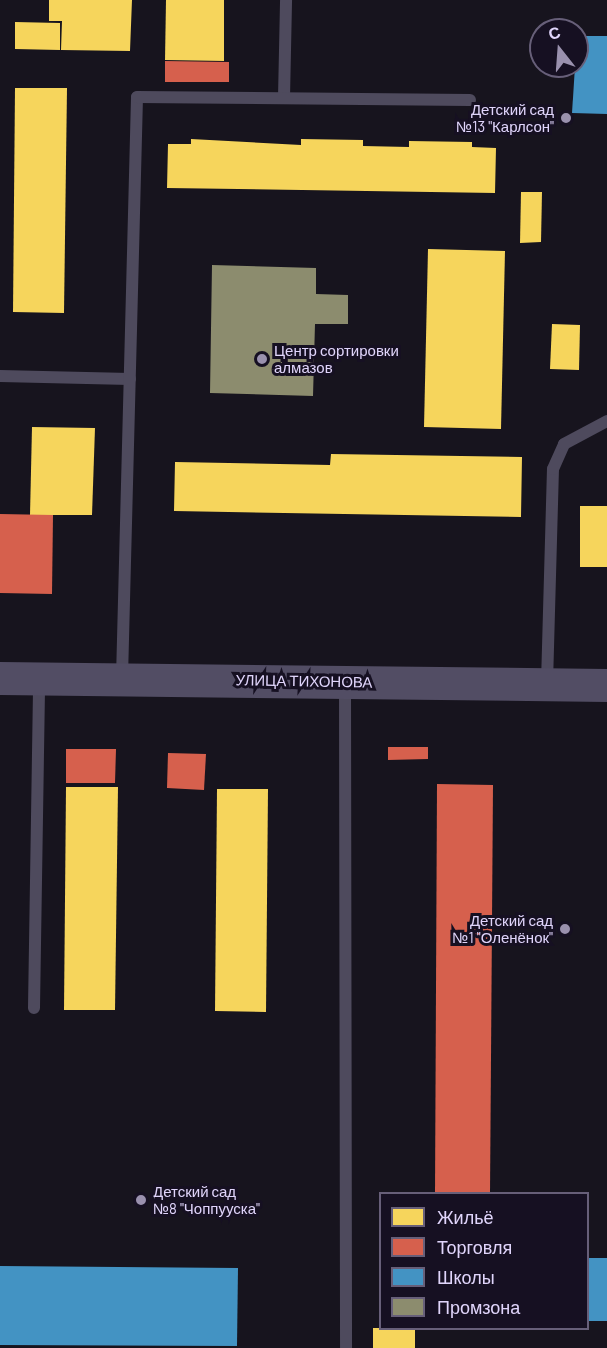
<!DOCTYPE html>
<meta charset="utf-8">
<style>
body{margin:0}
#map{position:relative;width:607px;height:1348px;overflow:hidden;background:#17141e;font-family:Barlow,sans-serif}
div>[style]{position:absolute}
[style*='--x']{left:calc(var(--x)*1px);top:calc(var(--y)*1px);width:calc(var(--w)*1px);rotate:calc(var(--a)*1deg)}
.homes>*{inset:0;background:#f6d55c}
.shops>*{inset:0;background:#d6604d}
.schools>*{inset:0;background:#4393c3}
.industry>*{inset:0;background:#8c8c6e}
.service>*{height:12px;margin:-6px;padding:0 6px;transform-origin:6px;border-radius:6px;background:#4e4a5d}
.secondary>*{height:33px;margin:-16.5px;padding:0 16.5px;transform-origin:16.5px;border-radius:16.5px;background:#524d64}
.dots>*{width:16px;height:16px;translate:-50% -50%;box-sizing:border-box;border:3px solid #161022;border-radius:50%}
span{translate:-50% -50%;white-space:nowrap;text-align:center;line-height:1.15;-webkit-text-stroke:6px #161022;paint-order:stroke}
.poi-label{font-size:15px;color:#e0d5fb}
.right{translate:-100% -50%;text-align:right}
.left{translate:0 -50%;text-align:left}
.street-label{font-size:15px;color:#e0d5fb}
.legend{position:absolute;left:379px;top:1192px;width:210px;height:138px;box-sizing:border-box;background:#161022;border:2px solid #675f79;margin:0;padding:8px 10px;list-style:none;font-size:18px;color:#e0d5fb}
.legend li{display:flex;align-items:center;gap:12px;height:30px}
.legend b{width:30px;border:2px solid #675f79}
.north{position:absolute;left:529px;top:18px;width:60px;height:60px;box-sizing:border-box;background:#161022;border:2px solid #675f79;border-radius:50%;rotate:343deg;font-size:16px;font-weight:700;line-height:24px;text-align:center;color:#e0d5fb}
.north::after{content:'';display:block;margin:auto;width:21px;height:27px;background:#9a91ae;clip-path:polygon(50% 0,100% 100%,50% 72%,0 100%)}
</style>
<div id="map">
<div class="homes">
<i style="clip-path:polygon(49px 0,132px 0,130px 51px,61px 50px,62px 21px,49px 21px)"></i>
<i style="clip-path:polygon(166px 0,224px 0,224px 61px,165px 60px)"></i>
<i style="clip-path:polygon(15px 22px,60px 23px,60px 50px,15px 49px)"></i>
<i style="clip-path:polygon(15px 88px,67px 88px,64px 313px,13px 312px)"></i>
<i style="clip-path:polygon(191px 139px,301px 145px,301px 139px,363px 140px,363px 146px,409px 147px,409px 141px,472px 142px,472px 147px,496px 148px,495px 193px,167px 188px,168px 144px,191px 144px)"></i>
<i style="clip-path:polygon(521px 192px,542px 192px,541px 242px,520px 243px)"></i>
<i style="clip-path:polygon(428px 249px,505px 251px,501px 429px,424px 427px)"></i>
<i style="clip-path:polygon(552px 324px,580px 325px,579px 370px,550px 369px)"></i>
<i style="clip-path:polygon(32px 427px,95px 428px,92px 515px,30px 515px)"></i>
<i style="clip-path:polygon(331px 454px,522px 457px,521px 517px,174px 511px,175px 462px,330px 465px)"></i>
<i style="clip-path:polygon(580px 506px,607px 506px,607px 567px,580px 567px)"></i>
<i style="clip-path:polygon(66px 787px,118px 787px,115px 1010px,64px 1010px)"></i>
<i style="clip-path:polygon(217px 789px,268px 789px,266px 1012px,215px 1011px)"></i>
<i style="clip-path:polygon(373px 1328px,415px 1328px,415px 1348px,373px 1348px)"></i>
</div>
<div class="shops">
<i style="clip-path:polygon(165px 61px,229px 62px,229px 82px,165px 82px)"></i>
<i style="clip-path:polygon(0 514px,53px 515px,52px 594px,0 593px)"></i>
<i style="clip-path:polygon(388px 747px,428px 747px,428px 759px,388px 760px)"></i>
<i style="clip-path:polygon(66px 749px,116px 749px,115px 783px,66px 783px)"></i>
<i style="clip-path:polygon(168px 753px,206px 754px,204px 790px,167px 788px)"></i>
<i style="clip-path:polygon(437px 784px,493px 785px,490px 1194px,435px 1194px)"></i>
</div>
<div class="schools">
<i style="clip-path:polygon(577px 36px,607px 36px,607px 114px,572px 113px)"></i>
<i style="clip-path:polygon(588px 1258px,607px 1258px,607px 1321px,588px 1321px)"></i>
<i style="clip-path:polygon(0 1266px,238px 1268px,237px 1346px,0 1345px)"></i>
</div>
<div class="industry">
<i style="clip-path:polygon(212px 265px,316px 268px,316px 294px,348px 295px,348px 324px,315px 324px,313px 396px,210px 393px)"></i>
</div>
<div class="service">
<i style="--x:284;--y:98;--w:98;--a:-88.8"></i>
<i style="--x:0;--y:376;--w:130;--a:1.3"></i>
<i style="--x:122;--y:678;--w:581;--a:-88.52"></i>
<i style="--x:137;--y:97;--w:333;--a:0.5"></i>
<i style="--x:345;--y:683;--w:665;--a:89.91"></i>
<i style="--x:547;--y:683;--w:214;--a:-88.4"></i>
<i style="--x:553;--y:469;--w:27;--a:-66"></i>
<i style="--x:564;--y:444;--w:49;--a:-28.1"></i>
<i style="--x:34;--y:1008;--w:328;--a:-89.1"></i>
</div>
<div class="secondary">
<i style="--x:0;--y:678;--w:607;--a:0.66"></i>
</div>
<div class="dots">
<i style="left:566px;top:118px;background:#9a91ae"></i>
<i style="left:262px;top:359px;background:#9a91ae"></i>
<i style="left:565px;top:929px;background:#9a91ae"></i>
<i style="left:141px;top:1200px;background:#9a91ae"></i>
</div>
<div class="poi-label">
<span class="right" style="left:554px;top:118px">Детский сад<br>№13 "Карлсон"</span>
<span class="left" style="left:274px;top:359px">Центр сортировки<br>алмазов</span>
<span class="right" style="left:553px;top:929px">Детский сад<br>№1 "Оленёнок"</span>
<span class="left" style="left:153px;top:1200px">Детский сад<br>№8 "Чоппууска"</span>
</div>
<div class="street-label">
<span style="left:304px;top:681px;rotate:1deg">УЛИЦА ТИХОНОВА</span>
</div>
<ul class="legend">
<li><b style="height:16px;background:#f6d55c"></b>Жильё</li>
<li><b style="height:16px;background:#d6604d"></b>Торговля</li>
<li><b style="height:16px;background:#4393c3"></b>Школы</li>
<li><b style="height:16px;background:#8c8c6e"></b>Промзона</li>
</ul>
<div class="north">С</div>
</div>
